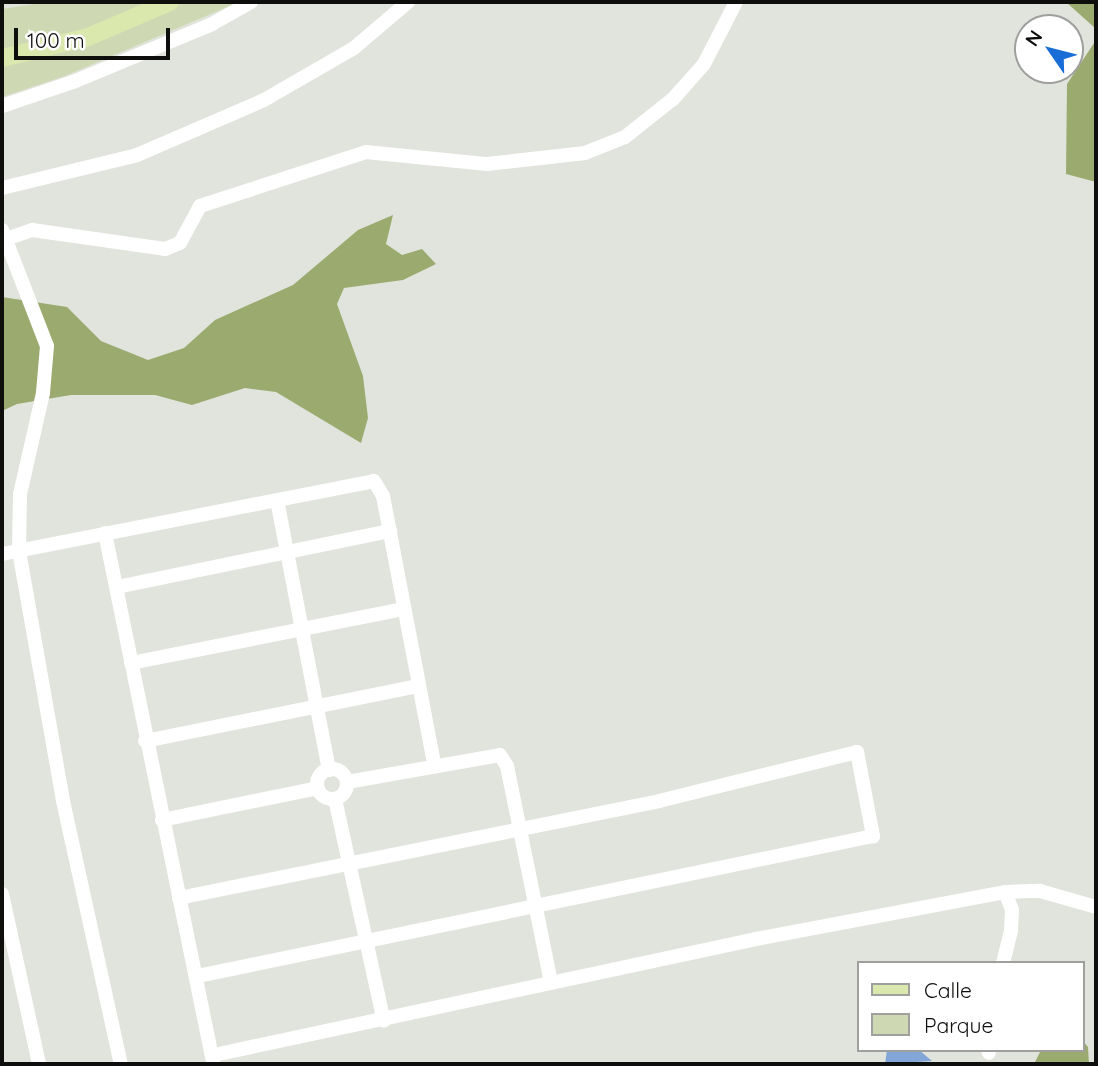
<!DOCTYPE html>
<style>
body{margin:0}
#map{position:relative;width:1098px;height:1066px;overflow:hidden;background:#e1e4dc;font-family:Quicksand,sans-serif}
div>[style]{position:absolute}
[style*='--x']{left:calc(var(--x)*1px);top:calc(var(--y)*1px);width:calc(var(--w)*1px);rotate:calc(var(--a)*1deg)}
.green>*{inset:0;background:#ced9b3}
.forest>*{inset:0;background:#9bab6f}
.water>*{inset:0;background:#83a6d9}
.minor>*{height:14px;margin:-7px;padding:0 7px;transform-origin:7px;border-radius:7px;background:#fff}
.minor>.ring{margin:-7px;padding:0;box-sizing:content-box;background:none;border:14px solid #fff;border-radius:50%}
.major>*{height:18px;margin:-9px;padding:0 9px;transform-origin:9px;border-radius:9px;background:#dae8ae}
span{translate:-50% -50%;white-space:nowrap;text-align:center;line-height:1.15;-webkit-text-stroke:7px #fff;paint-order:stroke}
.frame{position:absolute;inset:0;border:4px solid #0e0f0c;pointer-events:none}
.legend{position:absolute;left:857px;top:961px;width:228px;height:91px;box-sizing:border-box;background:#fff;border:2px solid #9f9f9e;margin:0;padding:9px 12px;list-style:none;font-size:21px;color:#0e0f0c}
.legend li{display:flex;align-items:center;gap:14px;height:35px}
.legend b{width:35px;border:2px solid #9f9f9e}
.north{position:absolute;left:1014px;top:14px;width:70px;height:70px;box-sizing:border-box;background:#fff;border:2px solid #9f9f9e;border-radius:50%;rotate:305deg;font-size:19px;font-weight:700;line-height:28px;text-align:center;color:#0e0f0c}
.north::after{content:'';display:block;margin:auto;width:24px;height:32px;background:#196dd7;clip-path:polygon(50% 0,100% 100%,50% 72%,0 100%)}
.scale{position:absolute;left:14px;top:28px;width:156px;height:32px;box-sizing:border-box;border:4px solid #0e0f0c;border-top:0;padding-left:9px;font-size:21px;line-height:24px;white-space:nowrap;color:#0e0f0c;-webkit-text-stroke:5px #fff;paint-order:stroke}
</style>
<div id="map">
<div class="green">
<i style="clip-path:polygon(47px 2px,239px 2px,65px 76px,2px 97px,2px 9px)"></i>
</div>
<div class="forest">
<i style="clip-path:polygon(1066px 2px,1096px 2px,1096px 29px)"></i>
<i style="clip-path:polygon(1096px 40px,1096px 182px,1066px 174px,1067px 84px)"></i>
<i style="clip-path:polygon(393px 215px,386px 244px,402px 255px,422px 249px,436px 264px,403px 280px,344px 288px,337px 304px,363px 376px,368px 418px,361px 443px,276px 392px,245px 388px,192px 405px,155px 395px,71px 395px,17px 404px,2px 411px,2px 297px,67px 307px,101px 341px,148px 360px,184px 348px,215px 320px,293px 285px,358px 230px)"></i>
<i style="clip-path:polygon(1082px 1040px,1088px 1047px,1089px 1064px,1034px 1064px,1041px 1050px,1082px 1050px)"></i>
</div>
<div class="water">
<i style="clip-path:polygon(887px 1050px,919px 1050px,932px 1061px,885px 1064px)"></i>
</div>
<div class="minor">
<i style="--x:2;--y:106;--w:75;--a:-18.7"></i>
<i style="--x:73;--y:82;--w:151;--a:-22.6"></i>
<i style="--x:212;--y:24;--w:45;--a:-29.4"></i>
<i style="--x:2;--y:188;--w:139;--a:-13.7"></i>
<i style="--x:137;--y:155;--w:138;--a:-23.4"></i>
<i style="--x:264;--y:100;--w:104;--a:-30"></i>
<i style="--x:354;--y:48;--w:71;--a:-40.4"></i>
<i style="--x:2;--y:230;--w:124;--a:68.8"></i>
<i style="--x:47;--y:346;--w:47;--a:94.9"></i>
<i style="--x:43;--y:393;--w:104;--a:102.8"></i>
<i style="--x:20;--y:494;--w:57;--a:91"></i>
<i style="--x:19;--y:551;--w:254;--a:80"></i>
<i style="--x:63;--y:801;--w:269;--a:77.6"></i>
<i style="--x:6;--y:239;--w:28;--a:-19"></i>
<i style="--x:32;--y:230;--w:134;--a:8.1"></i>
<i style="--x:165;--y:249;--w:16;--a:-22"></i>
<i style="--x:180;--y:243;--w:42;--a:-61.6"></i>
<i style="--x:200;--y:206;--w:175;--a:-18"></i>
<i style="--x:366;--y:152;--w:122;--a:5.7"></i>
<i style="--x:487;--y:164;--w:99;--a:-6.4"></i>
<i style="--x:585;--y:153;--w:43;--a:-21.8"></i>
<i style="--x:625;--y:137;--w:61;--a:-38.4"></i>
<i style="--x:673;--y:99;--w:47;--a:-48.5"></i>
<i style="--x:704;--y:64;--w:70;--a:-62.7"></i>
<i style="--x:277;--y:500;--w:275;--a:79.1"></i>
<i style="--x:105;--y:533;--w:540;--a:78.46"></i>
<i style="--x:2;--y:554;--w:379;--a:-11.1"></i>
<i style="--x:374;--y:481;--w:17;--a:59"></i>
<i style="--x:383;--y:496;--w:273;--a:79.2"></i>
<i style="--x:117;--y:587;--w:279;--a:-11.6"></i>
<i style="--x:131;--y:663;--w:277;--a:-11.2"></i>
<i style="--x:145;--y:741;--w:279;--a:-11.4"></i>
<i class="ring" style="left:317px;top:769px;width:16px;height:16px"></i>
<i style="--x:347;--y:782;--w:155;--a:-10"></i>
<i style="--x:500;--y:755;--w:13;--a:58"></i>
<i style="--x:507;--y:766;--w:221;--a:78.5"></i>
<i style="--x:335;--y:799;--w:227;--a:77.6"></i>
<i style="--x:162;--y:820;--w:159;--a:-11.6"></i>
<i style="--x:2;--y:894;--w:174;--a:77.7"></i>
<i style="--x:179;--y:898;--w:490;--a:-11.4"></i>
<i style="--x:659;--y:801;--w:204;--a:-13.9"></i>
<i style="--x:857;--y:752;--w:86;--a:79.2"></i>
<i style="--x:873;--y:836;--w:689;--a:168.28"></i>
<i style="--x:1003;--y:963;--w:34;--a:-76"></i>
<i style="--x:1011;--y:930;--w:20;--a:-87"></i>
<i style="--x:1012;--y:910;--w:19;--a:-111"></i>
<i style="--x:988;--y:1050;--w:3;--a:72"></i>
<i style="--x:214;--y:1055;--w:554;--a:-12.08"></i>
<i style="--x:756;--y:939;--w:253;--a:-10.7"></i>
<i style="--x:1005;--y:892;--w:35;--a:-2"></i>
<i style="--x:1040;--y:891;--w:58;--a:15.9"></i>
</div>
<div class="major">
<i style="--x:2;--y:58;--w:89;--a:-13.7"></i>
<i style="--x:88;--y:37;--w:89;--a:-23.1"></i>
</div>
<div class="frame"></div>
<ul class="legend">
<li><b style="height:9px;background:#dae8ae"></b>Calle</li>
<li><b style="height:19px;background:#ced9b3"></b>Parque</li>
</ul>
<div class="north">N</div>
<div class="scale">100 m</div>
</div>
